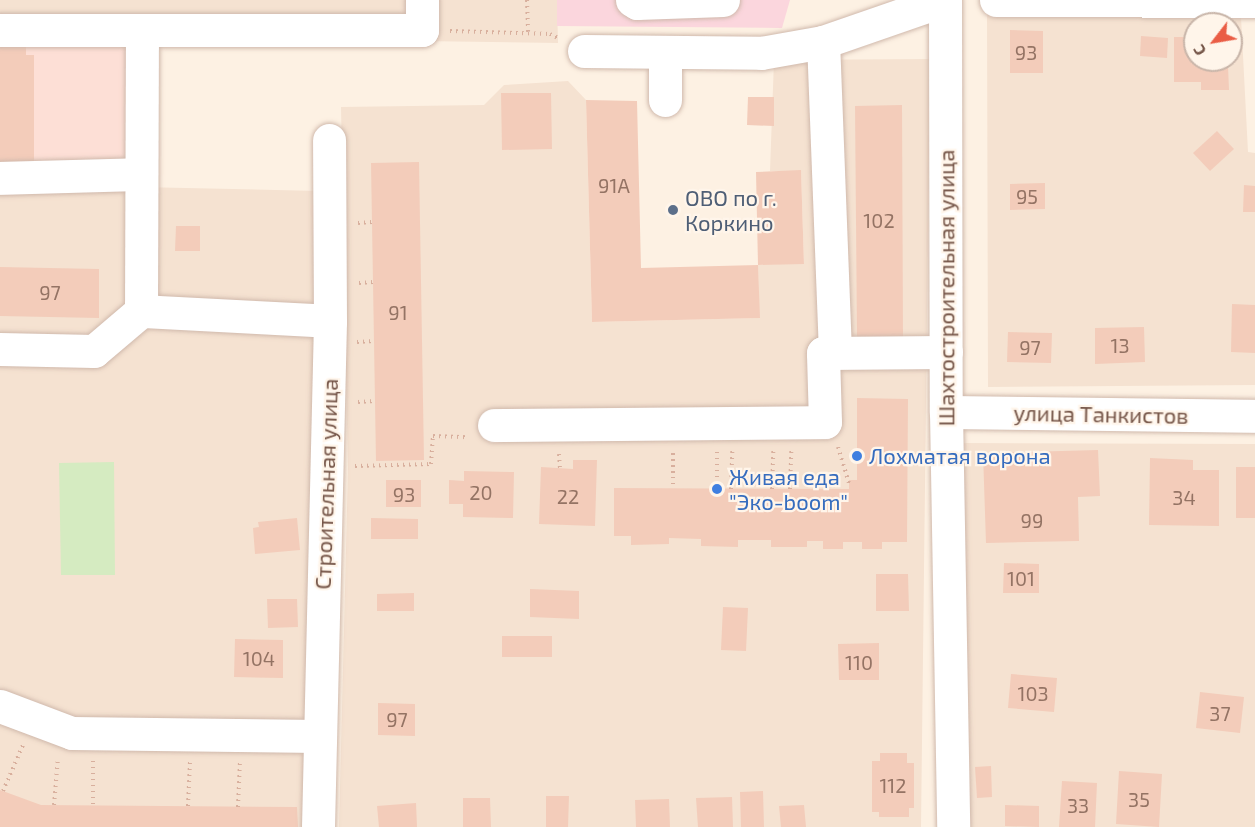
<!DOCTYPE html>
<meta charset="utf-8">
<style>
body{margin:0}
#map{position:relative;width:1255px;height:827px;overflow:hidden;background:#fdf1e3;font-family:"Exo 2",sans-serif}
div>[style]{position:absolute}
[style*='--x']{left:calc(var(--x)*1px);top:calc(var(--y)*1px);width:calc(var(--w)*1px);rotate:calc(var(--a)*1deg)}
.residential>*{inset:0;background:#f5e2d1}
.commercial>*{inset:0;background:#fddfd6}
.medical>*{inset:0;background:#fbd6dd}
.green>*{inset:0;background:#d5ebc1}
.building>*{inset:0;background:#f3ccba}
.path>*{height:4px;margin-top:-2px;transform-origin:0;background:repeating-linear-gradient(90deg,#d8af9d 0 1.5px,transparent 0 6px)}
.roads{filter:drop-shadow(0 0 2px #d0b9ac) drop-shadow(0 0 2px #d0b9ac)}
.minor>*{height:33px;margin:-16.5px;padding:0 16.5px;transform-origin:16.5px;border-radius:16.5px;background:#fff}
.dots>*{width:16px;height:16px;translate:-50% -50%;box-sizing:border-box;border:3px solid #fff5ea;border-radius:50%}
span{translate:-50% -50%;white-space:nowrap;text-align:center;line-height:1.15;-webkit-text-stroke:4.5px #fff5ea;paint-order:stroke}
.number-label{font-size:20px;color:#947364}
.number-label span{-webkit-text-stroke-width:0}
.service-label{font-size:22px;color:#4e5e75}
.left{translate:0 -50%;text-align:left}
.street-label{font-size:22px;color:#755548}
.shop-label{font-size:22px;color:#366cbe}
.north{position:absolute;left:1183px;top:12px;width:60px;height:60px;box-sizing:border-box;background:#fff5ea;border:2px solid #c8b5a9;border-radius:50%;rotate:239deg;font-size:16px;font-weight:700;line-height:24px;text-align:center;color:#755548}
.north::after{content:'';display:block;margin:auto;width:21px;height:27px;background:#ea5d45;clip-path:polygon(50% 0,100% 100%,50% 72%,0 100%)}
</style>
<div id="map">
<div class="residential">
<i style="clip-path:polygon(0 0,557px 0,558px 43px,0 35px)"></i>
<i style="clip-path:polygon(evenodd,987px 12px,1241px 17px,1248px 152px,1255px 153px,1255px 385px,988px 387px,987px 12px,1195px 24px,1231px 24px,1231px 60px,1195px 60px,1195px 24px)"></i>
<i style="clip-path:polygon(930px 59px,921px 827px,339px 827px,348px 471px,341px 107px,484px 105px,504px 85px,568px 81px,586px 100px,592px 322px,759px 318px,758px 265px,804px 263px,801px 171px,770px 171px,774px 60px)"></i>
<i style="clip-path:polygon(0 184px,319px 191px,307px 827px,0 827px)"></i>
<i style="clip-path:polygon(960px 443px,1255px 444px,1255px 827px,967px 827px)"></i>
</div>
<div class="commercial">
<i style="clip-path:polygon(0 35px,153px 37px,151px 188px,0 184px)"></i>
</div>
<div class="medical">
<i style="clip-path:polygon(557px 0,790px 0,782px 28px,557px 26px)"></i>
</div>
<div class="green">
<i style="clip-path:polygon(114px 462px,115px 575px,61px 575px,59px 463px)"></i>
</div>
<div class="building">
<i style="clip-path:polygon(1010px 30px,1043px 31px,1043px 73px,1010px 73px)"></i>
<i style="clip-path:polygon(1141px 36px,1168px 38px,1167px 58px,1140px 56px)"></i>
<i style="clip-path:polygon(1174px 37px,1195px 37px,1195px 60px,1220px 60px,1220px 66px,1228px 66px,1229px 90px,1201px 90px,1201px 82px,1174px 82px)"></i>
<i style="clip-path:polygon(0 47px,26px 47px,26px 55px,34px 55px,34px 167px,0 167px)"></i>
<i style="clip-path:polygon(501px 93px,551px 93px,552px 149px,502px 150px)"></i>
<i style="clip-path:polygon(748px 97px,774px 97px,774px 126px,747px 125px)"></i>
<i style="clip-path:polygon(586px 100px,637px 101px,641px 268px,758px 265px,760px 318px,592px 322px)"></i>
<i style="clip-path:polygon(902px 105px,903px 337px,857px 337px,855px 106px)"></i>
<i style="clip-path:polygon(1217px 131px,1234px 149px,1210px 171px,1193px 153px)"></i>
<i style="clip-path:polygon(419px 162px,424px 460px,376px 461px,371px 163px)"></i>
<i style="clip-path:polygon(801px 170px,804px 264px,758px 265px,756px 172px)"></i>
<i style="clip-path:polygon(1045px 183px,1045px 209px,1010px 210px,1010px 184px)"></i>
<i style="clip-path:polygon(1244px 185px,1255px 186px,1255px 212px,1243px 212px)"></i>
<i style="clip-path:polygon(176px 226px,200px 226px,200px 251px,175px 251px)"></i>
<i style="clip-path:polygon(0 267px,99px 269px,99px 318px,0 316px)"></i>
<i style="clip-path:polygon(1232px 304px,1255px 305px,1255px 353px,1231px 352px)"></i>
<i style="clip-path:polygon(1144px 327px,1145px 362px,1095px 364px,1095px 328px)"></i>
<i style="clip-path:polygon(1008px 332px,1052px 333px,1051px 363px,1007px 362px)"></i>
<i style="clip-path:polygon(857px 398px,908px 399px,907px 542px,882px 542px,882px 549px,862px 549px,862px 542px,843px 542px,843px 549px,823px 549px,823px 541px,807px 541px,807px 547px,771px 547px,771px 540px,738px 540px,738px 547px,701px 546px,701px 539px,669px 538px,669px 544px,631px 545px,631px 536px,614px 536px,614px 488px,849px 489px,849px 480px,857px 480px)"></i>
<i style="clip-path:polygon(1098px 450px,1100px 496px,1078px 497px,1079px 541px,986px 543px,983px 453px)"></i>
<i style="clip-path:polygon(1150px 458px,1193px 460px,1193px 470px,1219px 470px,1219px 526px,1149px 525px)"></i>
<i style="clip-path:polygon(573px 460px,597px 460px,595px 526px,539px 524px,541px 467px,573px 469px)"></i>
<i style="clip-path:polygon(1236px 467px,1255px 467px,1255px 518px,1236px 518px)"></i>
<i style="clip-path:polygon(464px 471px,514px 472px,513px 518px,463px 517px,463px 504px,449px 504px,449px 480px,464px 481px)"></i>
<i style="clip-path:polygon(386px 480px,421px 480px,421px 507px,386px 507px)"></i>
<i style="clip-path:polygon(297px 518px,300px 550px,255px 554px,253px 528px,259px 527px,258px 522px)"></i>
<i style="clip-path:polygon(371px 518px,418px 519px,418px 539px,371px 539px)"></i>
<i style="clip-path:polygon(1004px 563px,1039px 564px,1039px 593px,1003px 593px)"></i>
<i style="clip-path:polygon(876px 574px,908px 574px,909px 611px,876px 611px)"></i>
<i style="clip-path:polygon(530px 589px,579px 591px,579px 619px,530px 617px)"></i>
<i style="clip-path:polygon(414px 593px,414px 611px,377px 611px,377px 594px)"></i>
<i style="clip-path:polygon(267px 599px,297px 599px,298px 627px,268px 628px)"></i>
<i style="clip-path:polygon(723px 607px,748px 608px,746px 651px,721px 650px)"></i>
<i style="clip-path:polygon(502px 636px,552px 636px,552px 657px,502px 657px)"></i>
<i style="clip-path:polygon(235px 639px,283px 640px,283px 678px,234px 677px)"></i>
<i style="clip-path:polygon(879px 643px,879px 680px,839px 680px,838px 644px)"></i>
<i style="clip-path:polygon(1011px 674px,1057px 678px,1054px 712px,1008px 708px)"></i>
<i style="clip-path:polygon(1200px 692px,1244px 697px,1240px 733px,1196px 728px)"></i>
<i style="clip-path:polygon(378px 703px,415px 704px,415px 736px,378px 735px)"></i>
<i style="clip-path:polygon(880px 753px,907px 753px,907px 763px,914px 763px,914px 808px,909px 808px,909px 817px,879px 817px,879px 812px,872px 812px,872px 761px,880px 761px)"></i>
<i style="clip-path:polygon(991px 766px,992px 797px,977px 798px,975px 767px)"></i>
<i style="clip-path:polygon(1119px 771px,1162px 774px,1159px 827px,1116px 824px)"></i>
<i style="clip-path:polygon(1062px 781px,1097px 783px,1095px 827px,1059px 827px)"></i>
<i style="clip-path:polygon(0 790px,41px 805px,297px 807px,298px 827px,0 827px)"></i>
<i style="clip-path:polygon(763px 791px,764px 827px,741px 827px,740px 792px)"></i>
<i style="clip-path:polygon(546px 796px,569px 796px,568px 827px,546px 827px)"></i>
<i style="clip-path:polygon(732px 797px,733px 827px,698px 827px,696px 798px)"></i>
<i style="clip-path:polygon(463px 798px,490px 798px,491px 827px,463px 827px)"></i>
<i style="clip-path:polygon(669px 799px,670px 827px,636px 827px,635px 800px)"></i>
<i style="clip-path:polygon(416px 803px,417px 827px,379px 827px,377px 806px)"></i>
<i style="clip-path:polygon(804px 805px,806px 827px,781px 827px,779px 806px)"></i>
<i style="clip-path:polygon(1005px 805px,1039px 806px,1039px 827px,1005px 826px)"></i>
</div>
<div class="path">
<i style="--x:527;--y:0;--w:34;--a:88"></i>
<i style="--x:450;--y:31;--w:100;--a:1.7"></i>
<i style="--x:550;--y:34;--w:9;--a:27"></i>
<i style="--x:358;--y:223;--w:14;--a:-4"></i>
<i style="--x:359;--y:283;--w:14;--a:-4"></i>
<i style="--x:357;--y:342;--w:17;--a:-3"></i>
<i style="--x:358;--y:402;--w:17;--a:-3"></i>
<i style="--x:838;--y:447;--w:39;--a:73"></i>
<i style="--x:673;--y:453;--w:35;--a:90"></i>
<i style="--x:559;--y:454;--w:14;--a:86"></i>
<i style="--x:355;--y:466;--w:76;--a:-1.5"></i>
<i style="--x:431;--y:464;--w:28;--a:-86"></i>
<i style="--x:433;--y:436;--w:35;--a:2"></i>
<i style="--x:717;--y:489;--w:38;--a:-90"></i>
<i style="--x:731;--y:489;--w:38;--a:-88"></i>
<i style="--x:772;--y:489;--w:38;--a:-88"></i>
<i style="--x:790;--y:489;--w:38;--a:-88"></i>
<i style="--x:93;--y:761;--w:44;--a:90"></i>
<i style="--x:3;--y:791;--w:50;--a:-66.5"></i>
<i style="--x:54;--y:805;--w:47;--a:-85.1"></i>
<i style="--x:188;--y:806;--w:44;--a:-87.4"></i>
<i style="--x:238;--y:807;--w:45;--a:-87.5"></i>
</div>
<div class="roads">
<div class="minor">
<i style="--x:632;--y:0;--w:6;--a:31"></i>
<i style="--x:637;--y:3;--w:86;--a:-2"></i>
<i style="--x:945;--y:0;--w:412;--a:89.9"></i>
<i style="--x:946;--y:412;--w:415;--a:89"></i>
<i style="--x:996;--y:0;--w:259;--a:0.2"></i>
<i style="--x:0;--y:30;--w:422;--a:0"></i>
<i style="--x:422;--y:30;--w:30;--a:-90"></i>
<i style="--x:584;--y:51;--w:177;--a:0.6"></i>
<i style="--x:761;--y:53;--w:63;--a:-10.1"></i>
<i style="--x:665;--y:52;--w:48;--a:90"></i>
<i style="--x:0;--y:178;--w:140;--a:-1.6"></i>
<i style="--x:141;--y:311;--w:189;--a:3"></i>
<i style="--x:0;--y:349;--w:94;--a:1.2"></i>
<i style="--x:94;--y:351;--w:62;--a:-40.4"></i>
<i style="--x:141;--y:311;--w:280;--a:-89.8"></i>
<i style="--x:835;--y:353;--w:311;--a:-92.2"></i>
<i style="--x:823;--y:42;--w:128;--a:-19.1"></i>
<i style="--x:946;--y:412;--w:309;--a:0.7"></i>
<i style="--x:494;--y:425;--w:331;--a:-0.5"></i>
<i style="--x:825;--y:422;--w:69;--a:-91.7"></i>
<i style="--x:823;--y:353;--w:123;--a:-0.5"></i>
<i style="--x:0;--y:706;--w:77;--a:20.6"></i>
<i style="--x:72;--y:733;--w:247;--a:0.7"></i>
<i style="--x:318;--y:827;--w:506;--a:-88.64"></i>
<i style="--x:330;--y:321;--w:181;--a:-90.3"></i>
</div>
</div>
<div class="dots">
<i style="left:673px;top:210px;background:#5c6f8a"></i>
<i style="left:857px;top:456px;background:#3f7fe0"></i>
<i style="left:717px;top:489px;background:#3f7fe0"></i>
</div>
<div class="number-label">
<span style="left:1026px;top:52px">93</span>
<span style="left:614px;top:185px">91А</span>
<span style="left:1027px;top:196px">95</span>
<span style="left:879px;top:220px">102</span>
<span style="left:50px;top:292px">97</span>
<span style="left:398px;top:312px">91</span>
<span style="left:1120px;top:345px">13</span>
<span style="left:1030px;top:347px">97</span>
<span style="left:481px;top:492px">20</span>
<span style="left:404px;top:494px">93</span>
<span style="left:568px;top:496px">22</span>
<span style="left:1184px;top:497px">34</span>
<span style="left:1032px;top:520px">99</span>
<span style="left:1021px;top:578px">101</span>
<span style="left:259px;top:658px">104</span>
<span style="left:859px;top:662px">110</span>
<span style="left:1033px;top:693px">103</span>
<span style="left:1220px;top:713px">37</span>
<span style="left:397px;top:719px">97</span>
<span style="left:893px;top:785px">112</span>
<span style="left:1139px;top:799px">35</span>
<span style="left:1078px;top:805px">33</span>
</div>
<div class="service-label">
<span class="left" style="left:685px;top:210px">ОВО по г.<br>Коркино</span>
</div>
<div class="street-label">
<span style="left:946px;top:288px;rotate:-90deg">Шахтостроительная улица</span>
<span style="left:1101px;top:414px;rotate:1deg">улица Танкистов</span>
<span style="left:326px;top:484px;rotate:-88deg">Строительная улица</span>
</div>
<div class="shop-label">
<span class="left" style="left:869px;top:456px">Лохматая ворона</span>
<span class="left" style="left:729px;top:489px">Живая еда<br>"Эко-boom"</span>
</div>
<div class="north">С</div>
</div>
